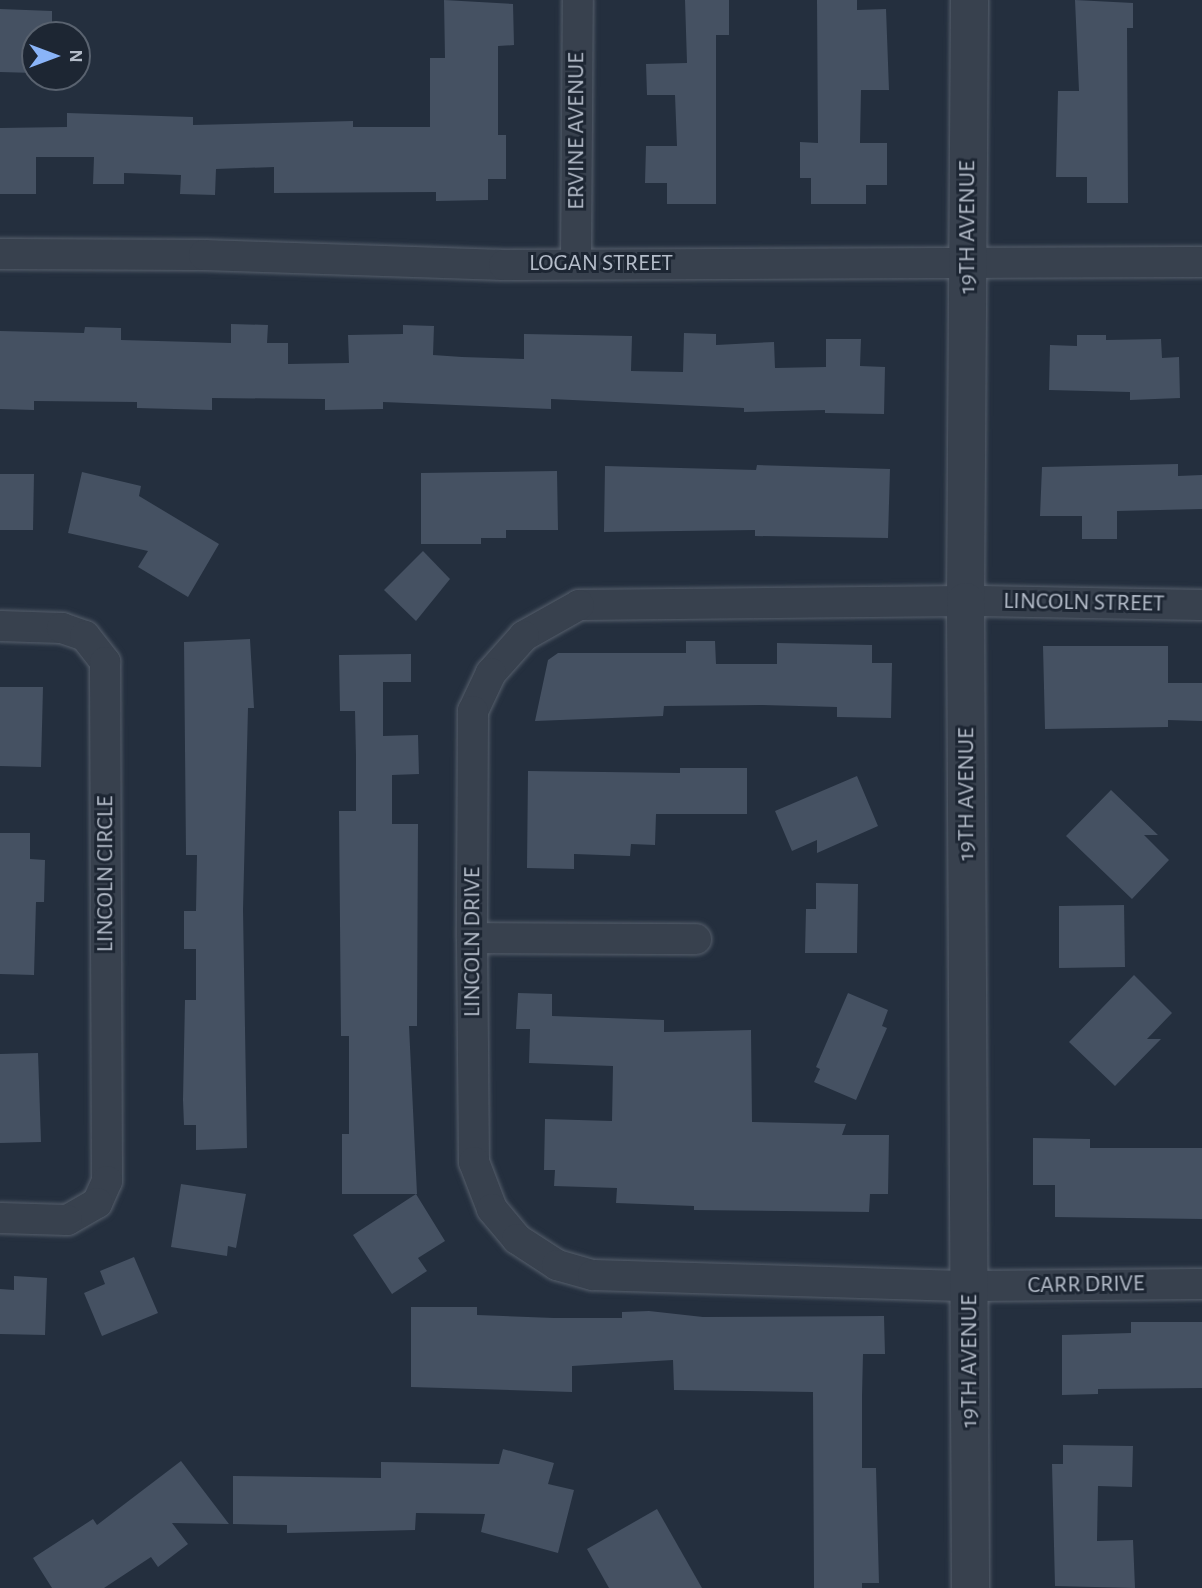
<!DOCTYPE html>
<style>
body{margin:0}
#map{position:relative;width:1202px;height:1588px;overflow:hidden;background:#242f3e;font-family:"Alegreya Sans",sans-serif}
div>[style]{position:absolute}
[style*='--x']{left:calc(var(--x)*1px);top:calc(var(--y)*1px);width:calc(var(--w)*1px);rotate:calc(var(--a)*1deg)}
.building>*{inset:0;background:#455162}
.roads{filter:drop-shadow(0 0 2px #565f6c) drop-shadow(0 0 2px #565f6c)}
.minor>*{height:30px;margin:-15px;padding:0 15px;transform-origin:15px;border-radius:15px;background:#38414e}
.tertiary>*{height:37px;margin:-18.5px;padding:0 18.5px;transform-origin:18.5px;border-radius:18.5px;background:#38414e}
span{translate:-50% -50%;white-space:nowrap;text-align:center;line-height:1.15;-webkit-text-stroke:6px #1d2633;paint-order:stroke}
.street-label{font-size:24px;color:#b4bcc9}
.north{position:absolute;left:21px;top:21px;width:70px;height:70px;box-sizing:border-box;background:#1d2633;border:2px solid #59626f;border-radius:50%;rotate:90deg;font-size:19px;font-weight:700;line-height:28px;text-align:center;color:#b4bcc9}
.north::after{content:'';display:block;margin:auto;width:24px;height:32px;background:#8ab4f8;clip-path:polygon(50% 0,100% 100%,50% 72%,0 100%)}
</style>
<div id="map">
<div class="building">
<i style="clip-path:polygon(444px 0,513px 4px,514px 45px,498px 46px,498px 135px,506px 135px,506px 179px,488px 179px,488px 200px,436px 201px,436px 192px,274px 193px,274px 167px,216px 169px,215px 195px,180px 194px,181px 175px,124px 173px,124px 184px,93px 184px,94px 157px,36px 157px,36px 194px,0 194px,0 128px,67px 127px,67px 113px,193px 117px,193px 125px,353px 121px,353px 127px,430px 127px,430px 58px,445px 58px)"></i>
<i style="clip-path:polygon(685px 0,729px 0,729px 35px,716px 35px,716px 204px,667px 204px,667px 183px,645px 183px,646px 146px,677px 146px,675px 95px,647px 95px,646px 64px,687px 63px)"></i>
<i style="clip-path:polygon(817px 0,857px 0,857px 10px,886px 9px,889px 90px,861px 90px,860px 143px,887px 143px,887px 185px,866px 185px,866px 204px,811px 204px,811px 178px,800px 178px,800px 142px,818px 143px)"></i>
<i style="clip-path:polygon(1075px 0,1133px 3px,1133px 28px,1127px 28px,1128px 203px,1087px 203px,1087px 177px,1056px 177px,1058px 91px,1079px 91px)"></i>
<i style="clip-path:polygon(0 9px,52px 11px,52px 35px,35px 35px,35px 73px,0 72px)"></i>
<i style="clip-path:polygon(231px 324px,268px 325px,267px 343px,288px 343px,288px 364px,349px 363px,348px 335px,403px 334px,403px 325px,434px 326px,433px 355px,462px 357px,524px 359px,524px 334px,632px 336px,631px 371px,683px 372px,684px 333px,716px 334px,716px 345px,774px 342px,775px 368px,826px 367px,826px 339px,861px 339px,860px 366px,885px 367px,884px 414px,825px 413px,825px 410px,744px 412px,744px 408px,551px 399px,551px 409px,383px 402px,383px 409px,325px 410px,325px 399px,212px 398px,212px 410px,137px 408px,137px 402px,34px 401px,34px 410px,0 409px,0 331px,84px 333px,85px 327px,121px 328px,121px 340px,231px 343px)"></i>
<i style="clip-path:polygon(1077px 335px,1106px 335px,1106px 340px,1161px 339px,1162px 358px,1179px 357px,1180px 398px,1130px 400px,1130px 392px,1049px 390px,1050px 345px,1077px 346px)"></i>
<i style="clip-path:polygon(1178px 464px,1178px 476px,1202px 475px,1202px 509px,1117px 511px,1117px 539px,1082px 539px,1082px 516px,1040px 516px,1042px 467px)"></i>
<i style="clip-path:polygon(757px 465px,890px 469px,888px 538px,755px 536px,755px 530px,604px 532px,605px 466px,756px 470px)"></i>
<i style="clip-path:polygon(557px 471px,558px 530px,506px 530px,506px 538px,481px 538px,481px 544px,421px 544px,421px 473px)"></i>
<i style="clip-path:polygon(82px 472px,141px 486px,139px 496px,219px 544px,188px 597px,138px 567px,148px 551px,68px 533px)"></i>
<i style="clip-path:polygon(0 474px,34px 474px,33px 530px,0 530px)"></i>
<i style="clip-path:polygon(423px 551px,450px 579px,416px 621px,384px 590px)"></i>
<i style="clip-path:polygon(250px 639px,254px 708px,248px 708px,243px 910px,247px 1148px,196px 1150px,196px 1125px,184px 1125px,183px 1100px,185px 1000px,196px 1000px,196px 949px,184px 949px,184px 911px,196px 911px,197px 855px,186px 855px,184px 642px)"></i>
<i style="clip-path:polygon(686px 641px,715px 641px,716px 664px,777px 664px,777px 643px,872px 645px,872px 663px,892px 663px,891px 718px,837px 717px,837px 707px,761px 705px,664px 706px,663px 716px,535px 721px,548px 660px,558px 653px,686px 653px)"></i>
<i style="clip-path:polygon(1043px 646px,1168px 646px,1168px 683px,1202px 683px,1202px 721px,1168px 720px,1168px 727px,1045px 729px)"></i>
<i style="clip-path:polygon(411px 654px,411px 682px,383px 682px,383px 736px,418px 735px,419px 774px,392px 775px,392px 824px,418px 824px,417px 1026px,409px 1026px,417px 1194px,342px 1194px,342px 1134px,349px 1134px,349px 1036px,341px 1036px,339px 811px,356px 811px,356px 756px,355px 711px,340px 711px,339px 655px)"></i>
<i style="clip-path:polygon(0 687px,43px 687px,41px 767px,0 766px)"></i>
<i style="clip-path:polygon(680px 768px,747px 768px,747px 814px,656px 814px,655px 845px,631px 844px,630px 856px,574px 854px,574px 869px,527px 868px,528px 771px,680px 773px)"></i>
<i style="clip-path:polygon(857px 776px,878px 826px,817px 853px,817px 840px,792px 851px,775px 811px)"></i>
<i style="clip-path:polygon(1111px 790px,1158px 835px,1144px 835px,1169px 860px,1132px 899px,1066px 836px)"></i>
<i style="clip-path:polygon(0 833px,30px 833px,30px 859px,45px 860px,44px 902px,36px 902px,34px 975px,0 974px)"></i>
<i style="clip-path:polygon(816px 883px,858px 884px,857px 953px,805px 953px,806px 909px,816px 909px)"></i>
<i style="clip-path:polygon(1124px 905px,1125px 967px,1059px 968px,1059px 906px)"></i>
<i style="clip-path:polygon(1134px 975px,1172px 1013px,1147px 1039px,1161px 1039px,1115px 1086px,1069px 1042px)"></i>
<i style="clip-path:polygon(518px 993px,552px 994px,552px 1016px,664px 1020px,664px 1032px,751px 1030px,752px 1122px,846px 1124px,842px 1135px,889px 1135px,888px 1194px,870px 1194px,869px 1212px,694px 1210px,694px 1206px,616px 1203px,617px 1188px,554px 1186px,555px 1170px,544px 1170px,545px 1119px,612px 1121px,613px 1066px,529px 1063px,530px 1029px,516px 1029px)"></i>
<i style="clip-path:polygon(848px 993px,888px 1010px,882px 1026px,887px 1028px,856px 1100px,814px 1082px,820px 1069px,816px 1067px)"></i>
<i style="clip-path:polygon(38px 1053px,41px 1142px,0 1143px,0 1054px)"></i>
<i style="clip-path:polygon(1033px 1138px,1090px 1139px,1090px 1148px,1202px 1148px,1202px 1219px,1055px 1217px,1055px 1185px,1033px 1185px)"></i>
<i style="clip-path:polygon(181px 1184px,246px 1194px,236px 1248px,228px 1246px,227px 1256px,171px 1247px)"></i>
<i style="clip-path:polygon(416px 1194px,445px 1241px,418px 1258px,427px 1271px,392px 1294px,353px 1235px)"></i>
<i style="clip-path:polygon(134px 1257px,158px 1313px,102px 1336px,84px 1293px,105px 1284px,100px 1271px)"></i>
<i style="clip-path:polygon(14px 1276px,47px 1278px,45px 1335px,0 1334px,0 1289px,14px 1290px)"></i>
<i style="clip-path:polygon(411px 1307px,477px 1307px,477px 1315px,554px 1318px,622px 1318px,622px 1312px,649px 1311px,703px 1317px,884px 1316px,885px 1354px,863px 1354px,862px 1396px,862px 1468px,876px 1468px,879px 1583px,862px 1583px,862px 1588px,814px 1588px,813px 1392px,674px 1390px,673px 1360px,572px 1366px,572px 1392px,411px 1387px)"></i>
<i style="clip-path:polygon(1131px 1322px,1202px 1322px,1202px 1388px,1098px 1389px,1098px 1394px,1062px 1395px,1062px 1335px,1131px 1333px)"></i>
<i style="clip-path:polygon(1063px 1445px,1133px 1446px,1132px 1487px,1098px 1486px,1097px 1541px,1133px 1540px,1135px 1588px,1055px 1586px,1052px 1464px,1063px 1464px)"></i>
<i style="clip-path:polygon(503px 1449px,554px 1463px,548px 1484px,574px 1490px,558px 1553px,481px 1532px,485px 1514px,416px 1513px,415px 1530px,287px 1533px,287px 1525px,233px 1524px,233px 1476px,381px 1478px,381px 1462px,499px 1464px)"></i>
<i style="clip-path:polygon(181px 1461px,229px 1524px,172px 1523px,188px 1544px,158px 1567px,151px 1557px,104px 1588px,52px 1588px,33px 1558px,93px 1519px,97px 1525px)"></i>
<i style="clip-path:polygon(657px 1509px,702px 1588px,609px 1588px,587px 1549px)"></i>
</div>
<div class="roads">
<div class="minor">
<i style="--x:0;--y:254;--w:204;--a:0.3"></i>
<i style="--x:204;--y:255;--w:300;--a:1.9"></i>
<i style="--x:504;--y:265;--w:698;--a:-0.25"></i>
<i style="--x:576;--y:262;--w:262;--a:-89.6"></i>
<i style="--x:1202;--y:605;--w:237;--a:-179"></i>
<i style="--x:965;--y:601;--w:386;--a:179.4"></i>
<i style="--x:579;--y:605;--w:63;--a:150.6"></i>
<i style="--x:524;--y:636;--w:50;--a:131.7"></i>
<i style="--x:491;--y:673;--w:42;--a:115.3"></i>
<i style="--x:473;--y:711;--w:227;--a:90.3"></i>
<i style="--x:472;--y:938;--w:224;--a:89.5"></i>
<i style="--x:474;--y:1162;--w:50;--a:69"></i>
<i style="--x:492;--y:1209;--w:39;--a:50"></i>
<i style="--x:517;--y:1239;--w:48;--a:33"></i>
<i style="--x:557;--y:1265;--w:37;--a:16"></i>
<i style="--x:593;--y:1275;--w:377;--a:1.7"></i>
<i style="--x:970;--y:1286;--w:232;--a:-0.5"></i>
<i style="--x:0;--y:626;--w:62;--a:1.8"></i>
<i style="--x:62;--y:628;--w:24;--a:19"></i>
<i style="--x:85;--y:636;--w:33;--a:52"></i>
<i style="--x:105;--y:662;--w:519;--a:89.78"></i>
<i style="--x:107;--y:1181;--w:24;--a:114"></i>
<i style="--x:97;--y:1203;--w:34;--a:150"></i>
<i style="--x:67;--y:1220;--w:67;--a:-178.3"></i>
<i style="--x:472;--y:938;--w:224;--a:0.3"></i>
</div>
<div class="tertiary">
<i style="--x:969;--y:0;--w:601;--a:90.38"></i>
<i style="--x:965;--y:601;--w:987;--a:89.71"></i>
</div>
</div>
<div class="street-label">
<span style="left:577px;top:131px;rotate:-90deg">ERVINE AVENUE</span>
<span style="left:968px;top:227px;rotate:-90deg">19TH AVENUE</span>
<span style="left:601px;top:264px">LOGAN STREET</span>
<span style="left:1084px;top:603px;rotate:1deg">LINCOLN STREET</span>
<span style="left:967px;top:794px;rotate:-90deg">19TH AVENUE</span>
<span style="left:106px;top:874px;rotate:-90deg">LINCOLN CIRCLE</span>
<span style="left:473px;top:942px;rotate:-90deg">LINCOLN DRIVE</span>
<span style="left:1086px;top:1285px;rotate:-1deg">CARR DRIVE</span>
<span style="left:970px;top:1361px;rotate:-90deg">19TH AVENUE</span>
</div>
<div class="north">N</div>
</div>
